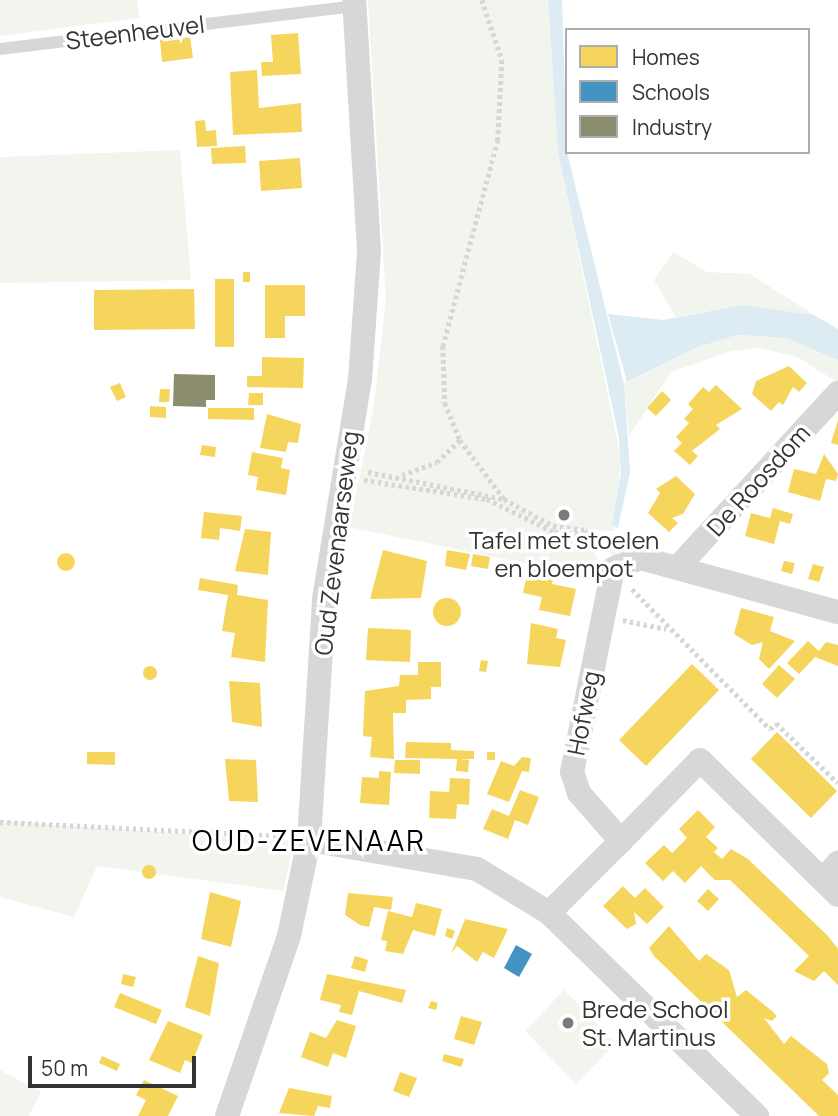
<!DOCTYPE html>
<style>
body{margin:0}
#map{position:relative;width:838px;height:1116px;overflow:hidden;background:#fff;font-family:Manrope,sans-serif}
div>[style]{position:absolute}
[style*='--x']{left:calc(var(--x)*1px);top:calc(var(--y)*1px);width:calc(var(--w)*1px);rotate:calc(var(--a)*1deg)}
.green>*{inset:0;background:#f1f5ed}
.water>*{inset:0;background:#ddebf3}
.homes>*{inset:0;background:#f6d55c}
.round{border-radius:50%}
.schools>*{inset:0;background:#4393c3}
.industry>*{inset:0;background:#8c8c6e}
.path>*{height:4.5px;margin-top:-2.25px;transform-origin:0;background:repeating-linear-gradient(90deg,#d6d6d6 0 3.5px,transparent 0 7px)}
.lane>*{height:12px;margin:-6px;padding:0 6px;transform-origin:6px;border-radius:6px;background:#d7d7d7}
.street>*{height:24px;margin:-12px;padding:0 12px;transform-origin:12px;border-radius:12px;background:#d7d7d7}
.dots>*{width:19px;height:19px;translate:-50% -50%;box-sizing:border-box;border:4px solid #fff;border-radius:50%}
span{translate:-50% -50%;white-space:nowrap;text-align:center;line-height:1.15;-webkit-text-stroke:7px #fff;paint-order:stroke}
.street-label{font-size:24px;color:#333}
.poi-label{font-size:24px;color:#333}
.left{translate:0 -50%;text-align:left}
.quarter-label{font-size:28px;color:#000;letter-spacing:2px}
.legend{position:absolute;left:565px;top:28px;width:245px;height:126px;box-sizing:border-box;background:#fff;border:2px solid #adadad;margin:0;padding:9px 12px;list-style:none;font-size:21px;color:#333}
.legend li{display:flex;align-items:center;gap:14px;height:35px}
.legend b{width:35px;border:2px solid #adadad}
.scale{position:absolute;left:28px;top:1056px;width:168px;height:32px;box-sizing:border-box;border:4px solid #333;border-top:0;padding-left:9px;font-size:21px;line-height:24px;white-space:nowrap;color:#333;-webkit-text-stroke:5px #fff;paint-order:stroke}
</style>
<div id="map">
<div class="green">
<i style="clip-path:polygon(0 0,137px 0,139px 18px,0 36px)"></i>
<i style="clip-path:polygon(368px 0,548px 0,558px 153px,621px 459px,614px 531px,578px 530px,604px 569px,601px 579px,349px 527px,373px 411px,386px 300px)"></i>
<i style="clip-path:polygon(180px 150px,191px 280px,0 283px,0 157px)"></i>
<i style="clip-path:polygon(673px 252px,707px 272px,750px 274px,814px 315px,742px 305px,676px 317px,654px 280px)"></i>
<i style="clip-path:polygon(737px 335px,787px 338px,827px 353px,838px 360px,838px 383px,798px 357px,758px 348px,732px 351px,671px 372px,629px 436px,624px 384px,695px 348px)"></i>
<i style="clip-path:polygon(610px 537px,673px 555px,615px 561px,604px 542px)"></i>
<i style="clip-path:polygon(0 821px,291px 841px,289px 866px,283px 891px,97px 866px,74px 917px,0 897px)"></i>
<i style="clip-path:polygon(564px 990px,616px 1043px,576px 1084px,525px 1031px)"></i>
<i style="clip-path:polygon(0 1070px,41px 1092px,29px 1116px,0 1116px)"></i>
</div>
<div class="water">
<i style="clip-path:polygon(548px 0,562px 0,567px 152px,624px 384px,630px 472px,618px 528px,612px 525px,621px 473px,619px 438px,558px 153px)"></i>
<i style="clip-path:polygon(742px 305px,814px 315px,838px 329px,838px 360px,787px 338px,737px 335px,695px 348px,627px 382px,608px 314px,663px 320px)"></i>
</div>
<div class="homes">
<i style="clip-path:polygon(298px 33px,301px 74px,262px 76px,261px 62px,273px 62px,271px 35px)"></i>
<i style="clip-path:polygon(190px 37px,193px 58px,162px 62px,160px 40px)"></i>
<i style="clip-path:polygon(257px 70px,259px 108px,301px 103px,302px 132px,233px 135px,230px 72px)"></i>
<i style="clip-path:polygon(205px 120px,206px 131px,216px 130px,217px 146px,197px 147px,195px 121px)"></i>
<i style="clip-path:polygon(245px 146px,246px 163px,212px 164px,211px 148px)"></i>
<i style="clip-path:polygon(300px 158px,302px 188px,261px 191px,259px 161px)"></i>
<i style="clip-path:polygon(243px 272px,250px 272px,250px 282px,243px 282px)"></i>
<i style="clip-path:polygon(215px 279px,234px 279px,234px 347px,215px 347px)"></i>
<i style="clip-path:polygon(265px 285px,305px 285px,305px 316px,285px 316px,285px 338px,265px 338px)"></i>
<i style="clip-path:polygon(194px 289px,195px 329px,94px 330px,94px 290px)"></i>
<i style="clip-path:polygon(262px 357px,304px 358px,303px 388px,247px 387px,247px 376px,262px 376px)"></i>
<i style="clip-path:polygon(789px 366px,807px 383px,799px 392px,793px 387px,783px 405px,779px 402px,771px 411px,752px 394px,756px 381px)"></i>
<i style="clip-path:polygon(120px 383px,126px 397px,117px 401px,110px 387px)"></i>
<i style="clip-path:polygon(716px 385px,742px 409px,716px 425px,720px 429px,692px 451px,698px 456px,690px 465px,674px 451px,682px 443px,676px 437px,689px 423px,684px 419px,693px 409px,688px 404px,703px 387px,709px 392px)"></i>
<i style="clip-path:polygon(160px 389px,170px 389px,169px 402px,159px 402px)"></i>
<i style="clip-path:polygon(662px 391px,671px 400px,656px 416px,647px 408px)"></i>
<i style="clip-path:polygon(249px 393px,263px 393px,263px 405px,248px 405px)"></i>
<i style="clip-path:polygon(150px 406px,166px 407px,166px 418px,150px 417px)"></i>
<i style="clip-path:polygon(208px 408px,254px 408px,254px 420px,208px 419px)"></i>
<i style="clip-path:polygon(267px 414px,301px 424px,298px 443px,288px 442px,286px 452px,260px 448px)"></i>
<i style="clip-path:polygon(838px 420px,838px 445px,831px 443px)"></i>
<i style="clip-path:polygon(202px 445px,216px 447px,215px 457px,200px 455px)"></i>
<i style="clip-path:polygon(252px 452px,283px 458px,281px 468px,290px 470px,286px 495px,256px 490px,258px 477px,248px 475px)"></i>
<i style="clip-path:polygon(824px 454px,838px 474px,836px 481px,826px 479px,820px 501px,788px 492px,794px 469px,816px 474px)"></i>
<i style="clip-path:polygon(676px 476px,695px 494px,683px 514px,672px 518px,678px 523px,669px 532px,648px 513px,660px 493px,656px 489px)"></i>
<i style="clip-path:polygon(773px 508px,793px 514px,790px 524px,780px 521px,774px 544px,745px 536px,751px 513px,770px 518px)"></i>
<i style="clip-path:polygon(204px 512px,242px 516px,240px 531px,220px 528px,219px 540px,201px 538px)"></i>
<i style="clip-path:polygon(245px 529px,271px 532px,268px 575px,235px 571px)"></i>
<i style="clip-path:polygon(383px 550px,427px 561px,421px 598px,370px 599px)"></i>
<i style="clip-path:polygon(447px 550px,470px 554px,466px 570px,445px 566px)"></i>
<i class="round" style="left:57px;top:553px;width:18px;height:18px"></i>
<i style="clip-path:polygon(473px 554px,490px 557px,488px 569px,471px 566px)"></i>
<i style="clip-path:polygon(784px 561px,795px 563px,792px 574px,781px 571px)"></i>
<i style="clip-path:polygon(813px 564px,824px 567px,819px 582px,808px 579px)"></i>
<i style="clip-path:polygon(528px 569px,554px 574px,552px 584px,576px 589px,570px 616px,539px 610px,542px 597px,523px 593px)"></i>
<i style="clip-path:polygon(200px 578px,238px 585px,237px 595px,268px 600px,265px 662px,231px 657px,235px 633px,222px 631px,228px 595px,198px 590px)"></i>
<i class="round" style="left:433px;top:598px;width:28px;height:28px"></i>
<i style="clip-path:polygon(741px 608px,774px 617px,770px 631px,795px 641px,769px 669px,759px 659px,763px 642px,752px 645px,734px 634px)"></i>
<i style="clip-path:polygon(531px 623px,558px 629px,556px 638px,566px 640px,560px 667px,527px 664px)"></i>
<i style="clip-path:polygon(368px 628px,411px 630px,410px 662px,366px 660px)"></i>
<i style="clip-path:polygon(808px 641px,819px 651px,826px 642px,838px 645px,838px 666px,815px 657px,799px 674px,787px 663px)"></i>
<i style="clip-path:polygon(481px 660px,488px 661px,486px 672px,479px 671px)"></i>
<i style="clip-path:polygon(418px 662px,441px 662px,441px 687px,431px 687px,431px 699px,406px 700px,406px 713px,393px 713px,394px 759px,370px 757px,372px 737px,363px 736px,365px 691px,399px 686px,400px 675px,418px 675px)"></i>
<i style="clip-path:polygon(692px 664px,719px 690px,646px 766px,619px 740px)"></i>
<i style="clip-path:polygon(779px 665px,795px 679px,777px 698px,762px 684px)"></i>
<i class="round" style="left:143px;top:666px;width:14px;height:14px"></i>
<i style="clip-path:polygon(229px 681px,260px 683px,262px 727px,232px 722px)"></i>
<i style="clip-path:polygon(777px 732px,837px 791px,811px 818px,751px 759px)"></i>
<i style="clip-path:polygon(406px 742px,451px 743px,451px 750px,474px 751px,474px 759px,460px 759px,469px 760px,468px 772px,456px 771px,457px 759px,405px 758px)"></i>
<i style="clip-path:polygon(87px 752px,115px 752px,115px 765px,87px 764px)"></i>
<i style="clip-path:polygon(487px 752px,495px 752px,495px 760px,487px 760px)"></i>
<i style="clip-path:polygon(522px 757px,531px 758px,529px 772px,522px 771px,509px 802px,487px 794px,501px 761px,514px 766px)"></i>
<i style="clip-path:polygon(225px 759px,256px 760px,258px 802px,229px 801px)"></i>
<i style="clip-path:polygon(395px 760px,420px 760px,420px 774px,394px 773px)"></i>
<i style="clip-path:polygon(379px 771px,391px 772px,389px 805px,360px 803px,362px 777px,379px 778px)"></i>
<i style="clip-path:polygon(450px 778px,470px 779px,469px 805px,457px 804px,456px 819px,429px 818px,430px 791px,449px 792px)"></i>
<i style="clip-path:polygon(520px 790px,539px 797px,528px 825px,515px 820px,508px 839px,483px 829px,492px 809px,509px 816px)"></i>
<i style="clip-path:polygon(698px 810px,715px 827px,706px 837px,718px 848px,714px 852px,722px 859px,731px 849px,748px 859px,828px 936px,838px 949px,838px 985px,824px 971px,814px 981px,794px 971px,809px 956px,730px 880px,715px 880px,701px 866px,685px 883px,673px 871px,663px 881px,645px 863px,664px 845px,672px 853px,687px 838px,679px 829px)"></i>
<i class="round" style="left:142px;top:865px;width:14px;height:14px"></i>
<i style="clip-path:polygon(623px 886px,635px 898px,645px 888px,664px 907px,647px 924px,634px 912px,636px 924px,627px 929px,603px 906px)"></i>
<i style="clip-path:polygon(708px 889px,719px 899px,708px 911px,697px 901px)"></i>
<i style="clip-path:polygon(210px 892px,241px 901px,231px 947px,201px 939px)"></i>
<i style="clip-path:polygon(348px 893px,393px 897px,391px 910px,374px 907px,369px 927px,360px 925px,345px 915px)"></i>
<i style="clip-path:polygon(416px 903px,442px 909px,435px 936px,413px 930px,403px 954px,385px 951px,387px 941px,381px 940px,388px 911px,412px 917px)"></i>
<i style="clip-path:polygon(465px 919px,508px 929px,494px 958px,483px 952px,477px 962px,457px 946px,451px 954px)"></i>
<i style="clip-path:polygon(669px 926px,699px 961px,706px 954px,729px 970px,737px 997px,746px 990px,772px 1011px,777px 1016px,772px 1021px,764px 1018px,784px 1044px,791px 1036px,827px 1064px,829px 1073px,822px 1080px,838px 1095px,838px 1116px,819px 1116px,654px 956px,649px 948px)"></i>
<i style="clip-path:polygon(447px 928px,455px 931px,452px 939px,445px 936px)"></i>
<i style="clip-path:polygon(198px 956px,219px 963px,210px 1016px,185px 1007px)"></i>
<i style="clip-path:polygon(355px 956px,368px 960px,365px 972px,351px 968px)"></i>
<i style="clip-path:polygon(123px 974px,136px 977px,133px 987px,121px 984px)"></i>
<i style="clip-path:polygon(327px 974px,406px 990px,402px 1003px,359px 991px,352px 1015px,339px 1012px,341px 1005px,320px 1000px)"></i>
<i style="clip-path:polygon(120px 993px,162px 1010px,156px 1024px,114px 1007px)"></i>
<i style="clip-path:polygon(431px 1001px,438px 1003px,436px 1010px,428px 1008px)"></i>
<i style="clip-path:polygon(461px 1016px,482px 1022px,474px 1045px,454px 1039px)"></i>
<i style="clip-path:polygon(337px 1020px,356px 1026px,346px 1058px,333px 1053px,328px 1067px,301px 1057px,310px 1032px,326px 1038px)"></i>
<i style="clip-path:polygon(168px 1021px,203px 1035px,192px 1063px,185px 1060px,180px 1073px,149px 1060px)"></i>
<i style="clip-path:polygon(444px 1054px,464px 1059px,461px 1067px,442px 1061px)"></i>
<i style="clip-path:polygon(102px 1056px,120px 1064px,117px 1071px,99px 1063px)"></i>
<i style="clip-path:polygon(400px 1072px,417px 1078px,409px 1097px,393px 1091px)"></i>
<i style="clip-path:polygon(144px 1080px,178px 1096px,168px 1116px,138px 1116px,146px 1100px,136px 1095px)"></i>
<i style="clip-path:polygon(289px 1088px,332px 1096px,330px 1108px,318px 1106px,314px 1116px,279px 1113px)"></i>
</div>
<div class="schools">
<i style="clip-path:polygon(516px 945px,532px 954px,519px 977px,504px 968px)"></i>
</div>
<div class="industry">
<i style="clip-path:polygon(174px 374px,215px 375px,215px 400px,206px 400px,206px 407px,173px 406px)"></i>
</div>
<div class="path">
<i style="--x:482;--y:0;--w:63;--a:71.6"></i>
<i style="--x:502;--y:60;--w:80;--a:92.9"></i>
<i style="--x:498;--y:140;--w:213;--a:104.9"></i>
<i style="--x:443;--y:346;--w:57;--a:88"></i>
<i style="--x:445;--y:403;--w:40;--a:68"></i>
<i style="--x:460;--y:440;--w:74;--a:53.3"></i>
<i style="--x:504;--y:499;--w:56;--a:28.9"></i>
<i style="--x:553;--y:526;--w:32;--a:7"></i>
<i style="--x:585;--y:530;--w:28;--a:51"></i>
<i style="--x:368;--y:472;--w:138;--a:11.3"></i>
<i style="--x:402;--y:475;--w:37;--a:-20"></i>
<i style="--x:437;--y:462;--w:32;--a:-44"></i>
<i style="--x:364;--y:480;--w:124;--a:8.8"></i>
<i style="--x:487;--y:499;--w:75;--a:26.2"></i>
<i style="--x:554;--y:532;--w:74;--a:4.6"></i>
<i style="--x:632;--y:589;--w:197;--a:45.4"></i>
<i style="--x:770;--y:729;--w:8;--a:-45"></i>
<i style="--x:776;--y:723;--w:86;--a:44.1"></i>
<i style="--x:623;--y:620;--w:44;--a:11.8"></i>
<i style="--x:0;--y:822;--w:287;--a:2.8"></i>
</div>
<div class="lane">
<i style="--x:0;--y:49;--w:357;--a:-6.9"></i>
</div>
<div class="street">
<i style="--x:677;--y:568;--w:238;--a:-47.4"></i>
<i style="--x:309;--y:840;--w:170;--a:9.8"></i>
<i style="--x:477;--y:869;--w:84;--a:31.4"></i>
<i style="--x:549;--y:913;--w:291;--a:44.3"></i>
<i style="--x:621;--y:841;--w:113;--a:-45.7"></i>
<i style="--x:700;--y:760;--w:193;--a:44.4"></i>
<i style="--x:823;--y:880;--w:23;--a:-49"></i>
<i style="--x:549;--y:913;--w:102;--a:-45"></i>
<i style="--x:621;--y:841;--w:64;--a:-131.2"></i>
<i style="--x:579;--y:793;--w:22;--a:-108"></i>
<i style="--x:572;--y:772;--w:207;--a:-78.6"></i>
<i style="--x:613;--y:569;--w:29;--a:-22"></i>
<i style="--x:640;--y:558;--w:205;--a:15.3"></i>
<i style="--x:227;--y:1116;--w:190;--a:-71"></i>
<i style="--x:289;--y:936;--w:98;--a:-78.2"></i>
<i style="--x:309;--y:840;--w:241;--a:-86.4"></i>
<i style="--x:324;--y:599;--w:222;--a:-80.7"></i>
<i style="--x:360;--y:380;--w:130;--a:-86"></i>
<i style="--x:369;--y:250;--w:250;--a:-93.4"></i>
</div>
<div class="dots">
<i style="left:564px;top:515px;background:#7a7a7a"></i>
<i style="left:568px;top:1023px;background:#7a7a7a"></i>
</div>
<div class="street-label">
<span style="left:135px;top:32px;rotate:-7deg">Steenheuvel</span>
<span style="left:758px;top:480px;rotate:-48deg">De Roosdom</span>
<span style="left:336px;top:543px;rotate:-83deg">Oud Zevenaarseweg</span>
<span style="left:583px;top:713px;rotate:-79deg">Hofweg</span>
</div>
<div class="poi-label">
<span style="left:564px;top:554px">Tafel met stoelen<br>en bloempot</span>
<span class="left" style="left:582px;top:1023px">Brede School<br>St. Martinus</span>
</div>
<div class="quarter-label">
<span style="left:309px;top:840px">OUD-ZEVENAAR</span>
</div>
<ul class="legend">
<li><b style="height:19px;background:#f6d55c"></b>Homes</li>
<li><b style="height:19px;background:#4393c3"></b>Schools</li>
<li><b style="height:19px;background:#8c8c6e"></b>Industry</li>
</ul>
<div class="scale">50 m</div>
</div>
